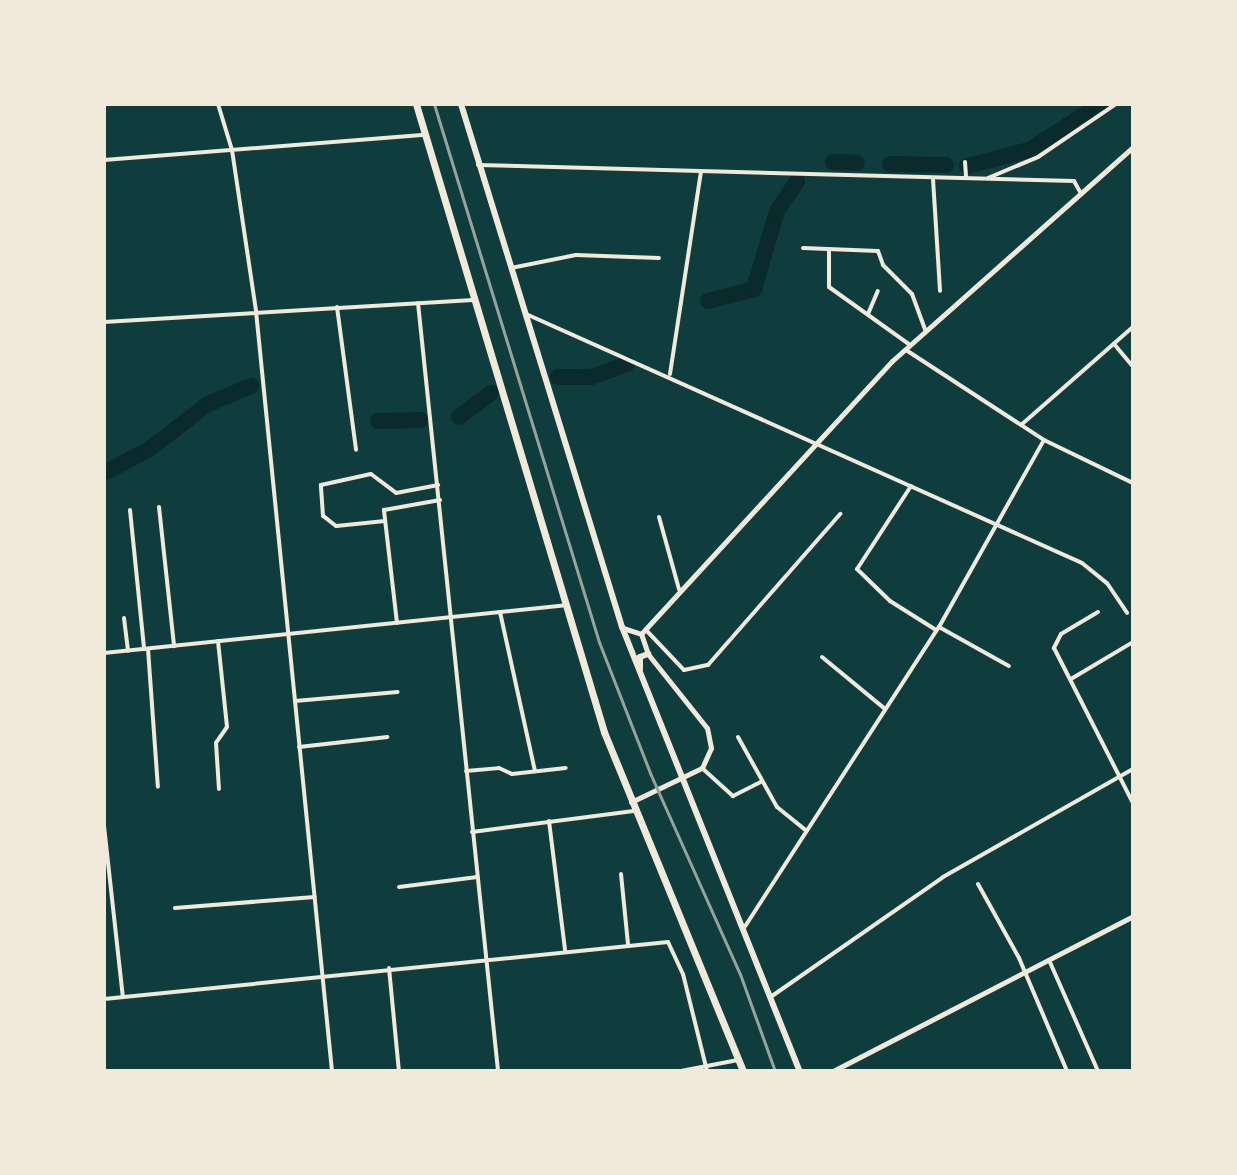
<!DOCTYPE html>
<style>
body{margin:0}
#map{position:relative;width:1237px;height:1175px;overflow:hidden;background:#0f3d3e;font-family:"Asap Condensed",sans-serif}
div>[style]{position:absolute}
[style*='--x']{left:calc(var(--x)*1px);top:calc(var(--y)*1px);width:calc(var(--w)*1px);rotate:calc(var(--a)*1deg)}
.river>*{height:16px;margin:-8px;padding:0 8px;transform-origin:8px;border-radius:8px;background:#0a2a2b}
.minor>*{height:4px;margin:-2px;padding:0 2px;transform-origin:2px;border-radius:2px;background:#f1e9da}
.tertiary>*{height:5px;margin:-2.5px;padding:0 2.5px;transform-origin:2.5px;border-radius:2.5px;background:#f1e9da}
.secondary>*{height:6px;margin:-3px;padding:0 3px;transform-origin:3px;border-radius:3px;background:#f1e9da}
.primary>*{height:7px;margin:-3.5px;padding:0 3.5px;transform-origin:3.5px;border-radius:3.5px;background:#f1e9da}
.rail>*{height:3px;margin:-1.5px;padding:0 1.5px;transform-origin:1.5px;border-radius:1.5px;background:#97a49c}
span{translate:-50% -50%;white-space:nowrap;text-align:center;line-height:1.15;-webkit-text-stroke:6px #f1e9da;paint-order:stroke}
.frame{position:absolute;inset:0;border:106px solid #f1e9da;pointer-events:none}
</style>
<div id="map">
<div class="river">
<i style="--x:833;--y:162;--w:24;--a:2"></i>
<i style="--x:890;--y:164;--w:56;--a:1"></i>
<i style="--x:967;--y:166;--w:64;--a:-14.5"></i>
<i style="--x:1029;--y:150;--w:85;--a:-32.6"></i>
<i style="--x:708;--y:301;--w:48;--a:-14.6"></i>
<i style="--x:754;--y:289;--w:81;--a:-73.6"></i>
<i style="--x:777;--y:211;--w:36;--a:-56"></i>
<i style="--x:558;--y:377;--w:33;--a:0"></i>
<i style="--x:591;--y:377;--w:38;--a:-20"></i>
<i style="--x:459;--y:417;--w:40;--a:-37"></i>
<i style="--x:378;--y:421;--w:43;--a:-1.3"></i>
<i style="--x:104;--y:473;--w:50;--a:-27.6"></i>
<i style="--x:148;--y:450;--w:76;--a:-37.5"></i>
<i style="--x:208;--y:404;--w:47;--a:-22.7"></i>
</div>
<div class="minor">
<i style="--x:218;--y:104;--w:48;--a:73.1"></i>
<i style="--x:232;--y:150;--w:163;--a:81.5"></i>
<i style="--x:256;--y:311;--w:764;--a:84.29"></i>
<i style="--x:104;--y:160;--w:322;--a:-4.5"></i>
<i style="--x:965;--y:162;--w:16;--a:86"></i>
<i style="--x:478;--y:165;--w:596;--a:1.54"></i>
<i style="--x:1074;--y:181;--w:13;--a:61"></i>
<i style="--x:988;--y:178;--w:54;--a:-22.8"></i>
<i style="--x:1038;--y:157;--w:94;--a:-34.2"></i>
<i style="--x:933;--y:179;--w:112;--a:86.4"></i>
<i style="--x:803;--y:248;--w:75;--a:2.3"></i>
<i style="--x:878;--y:251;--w:15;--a:70"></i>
<i style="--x:883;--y:265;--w:41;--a:45"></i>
<i style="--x:912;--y:294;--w:40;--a:69.8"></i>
<i style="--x:829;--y:249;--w:38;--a:90"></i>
<i style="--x:829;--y:287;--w:100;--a:35.6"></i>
<i style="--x:511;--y:268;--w:66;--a:-11.3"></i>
<i style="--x:576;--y:255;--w:83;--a:2.1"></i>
<i style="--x:418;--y:303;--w:772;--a:84.05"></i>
<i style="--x:337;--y:307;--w:144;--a:82.4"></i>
<i style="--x:526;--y:314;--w:609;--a:24.12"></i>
<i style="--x:1082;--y:563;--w:32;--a:39"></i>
<i style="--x:1107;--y:583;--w:36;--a:56"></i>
<i style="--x:868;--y:314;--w:25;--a:-67"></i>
<i style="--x:104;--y:322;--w:370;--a:-3.4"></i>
<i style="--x:1114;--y:344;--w:30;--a:50"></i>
<i style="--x:906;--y:350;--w:165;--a:33.1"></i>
<i style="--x:1044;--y:440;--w:99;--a:25.8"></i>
<i style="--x:670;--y:374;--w:205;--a:-81.3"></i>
<i style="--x:1021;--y:425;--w:149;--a:-41.2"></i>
<i style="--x:911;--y:486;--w:99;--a:123"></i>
<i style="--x:857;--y:569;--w:46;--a:44.1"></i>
<i style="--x:890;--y:601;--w:54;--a:32.2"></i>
<i style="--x:159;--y:507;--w:140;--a:83.8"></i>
<i style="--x:130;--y:510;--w:140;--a:84.2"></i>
<i style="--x:659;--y:517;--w:75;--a:74.5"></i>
<i style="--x:385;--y:521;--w:49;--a:174.2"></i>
<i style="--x:336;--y:526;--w:16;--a:-142"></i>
<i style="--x:323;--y:516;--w:31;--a:-94"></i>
<i style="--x:321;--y:485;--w:51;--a:-12.4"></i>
<i style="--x:371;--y:474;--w:31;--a:37"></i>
<i style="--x:396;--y:493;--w:43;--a:-10.8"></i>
<i style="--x:500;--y:612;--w:163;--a:77.6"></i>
<i style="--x:1098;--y:612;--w:43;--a:149.3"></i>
<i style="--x:1061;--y:634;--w:16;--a:117"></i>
<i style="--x:1054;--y:648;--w:174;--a:63"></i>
<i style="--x:124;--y:618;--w:33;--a:83"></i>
<i style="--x:397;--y:623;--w:114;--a:-96.6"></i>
<i style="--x:384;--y:510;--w:57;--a:-10.1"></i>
<i style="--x:939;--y:627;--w:80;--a:29.1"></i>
<i style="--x:646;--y:630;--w:55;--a:46.5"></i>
<i style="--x:684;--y:670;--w:25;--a:-12"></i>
<i style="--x:708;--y:665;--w:201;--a:-48.8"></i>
<i style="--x:218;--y:641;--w:86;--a:84"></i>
<i style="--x:227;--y:727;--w:19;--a:125"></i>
<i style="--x:216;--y:743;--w:46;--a:86.3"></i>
<i style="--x:148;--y:649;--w:138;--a:85.9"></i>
<i style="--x:104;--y:653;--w:464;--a:-5.9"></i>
<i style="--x:822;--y:657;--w:82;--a:39.5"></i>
<i style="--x:1071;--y:679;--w:72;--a:-30.8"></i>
<i style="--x:295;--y:701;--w:103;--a:-5"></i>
<i style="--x:738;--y:737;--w:80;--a:60.9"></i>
<i style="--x:777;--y:807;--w:38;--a:39"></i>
<i style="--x:299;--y:747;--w:89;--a:-6.5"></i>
<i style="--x:702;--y:768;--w:42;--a:42.1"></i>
<i style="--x:733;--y:796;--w:31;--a:-27"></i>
<i style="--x:466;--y:771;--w:33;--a:-5"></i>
<i style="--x:499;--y:768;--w:14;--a:25"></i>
<i style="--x:512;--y:774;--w:54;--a:-6.3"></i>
<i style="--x:549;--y:821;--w:130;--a:82.9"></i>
<i style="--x:104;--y:826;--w:172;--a:83.7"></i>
<i style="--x:472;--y:832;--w:163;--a:-7.4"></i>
<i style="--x:621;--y:874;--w:70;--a:84.3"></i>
<i style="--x:978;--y:884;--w:85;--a:61"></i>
<i style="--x:1019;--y:958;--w:123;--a:67"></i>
<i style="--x:399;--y:887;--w:79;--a:-7.3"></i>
<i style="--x:175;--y:908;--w:140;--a:-4.5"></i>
<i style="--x:744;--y:928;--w:359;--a:-57.1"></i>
<i style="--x:939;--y:627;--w:214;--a:-60.7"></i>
<i style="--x:1049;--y:960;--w:121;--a:66.2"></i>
<i style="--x:389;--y:968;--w:103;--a:84.5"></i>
<i style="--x:772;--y:996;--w:208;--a:-34.8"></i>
<i style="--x:943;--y:877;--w:219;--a:-29.6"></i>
<i style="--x:104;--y:999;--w:567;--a:-5.77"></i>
<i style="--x:668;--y:942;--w:35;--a:65"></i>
<i style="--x:683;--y:974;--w:100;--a:76.1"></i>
<i style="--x:681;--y:1071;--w:58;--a:-10.9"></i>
</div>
<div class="tertiary">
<i style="--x:623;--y:628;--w:19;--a:18"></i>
<i style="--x:641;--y:634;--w:371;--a:-47.4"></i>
<i style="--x:892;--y:361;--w:322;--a:-41.6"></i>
<i style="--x:631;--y:802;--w:79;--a:-25.6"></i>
<i style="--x:702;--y:768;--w:22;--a:-66"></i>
<i style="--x:711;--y:748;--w:20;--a:-101"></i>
<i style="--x:707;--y:728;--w:95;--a:-128.6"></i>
<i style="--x:648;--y:654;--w:21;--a:-109"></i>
<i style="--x:833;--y:1071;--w:338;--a:-27.3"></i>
</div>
<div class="secondary">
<i style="--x:461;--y:104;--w:547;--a:72.89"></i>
<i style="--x:622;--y:627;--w:478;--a:68.2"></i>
<i style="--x:640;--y:669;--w:12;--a:-90"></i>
<i style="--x:640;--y:657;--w:9;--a:-21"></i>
</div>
<div class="primary">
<i style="--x:416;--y:104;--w:656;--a:73.33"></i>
<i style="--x:604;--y:732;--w:366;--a:67.7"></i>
</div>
<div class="rail">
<i style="--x:434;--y:104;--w:563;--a:72.95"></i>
<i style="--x:599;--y:642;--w:141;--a:68.7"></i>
<i style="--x:650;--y:773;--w:220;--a:65.9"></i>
<i style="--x:740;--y:974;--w:103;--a:70.2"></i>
</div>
<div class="frame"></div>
</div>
